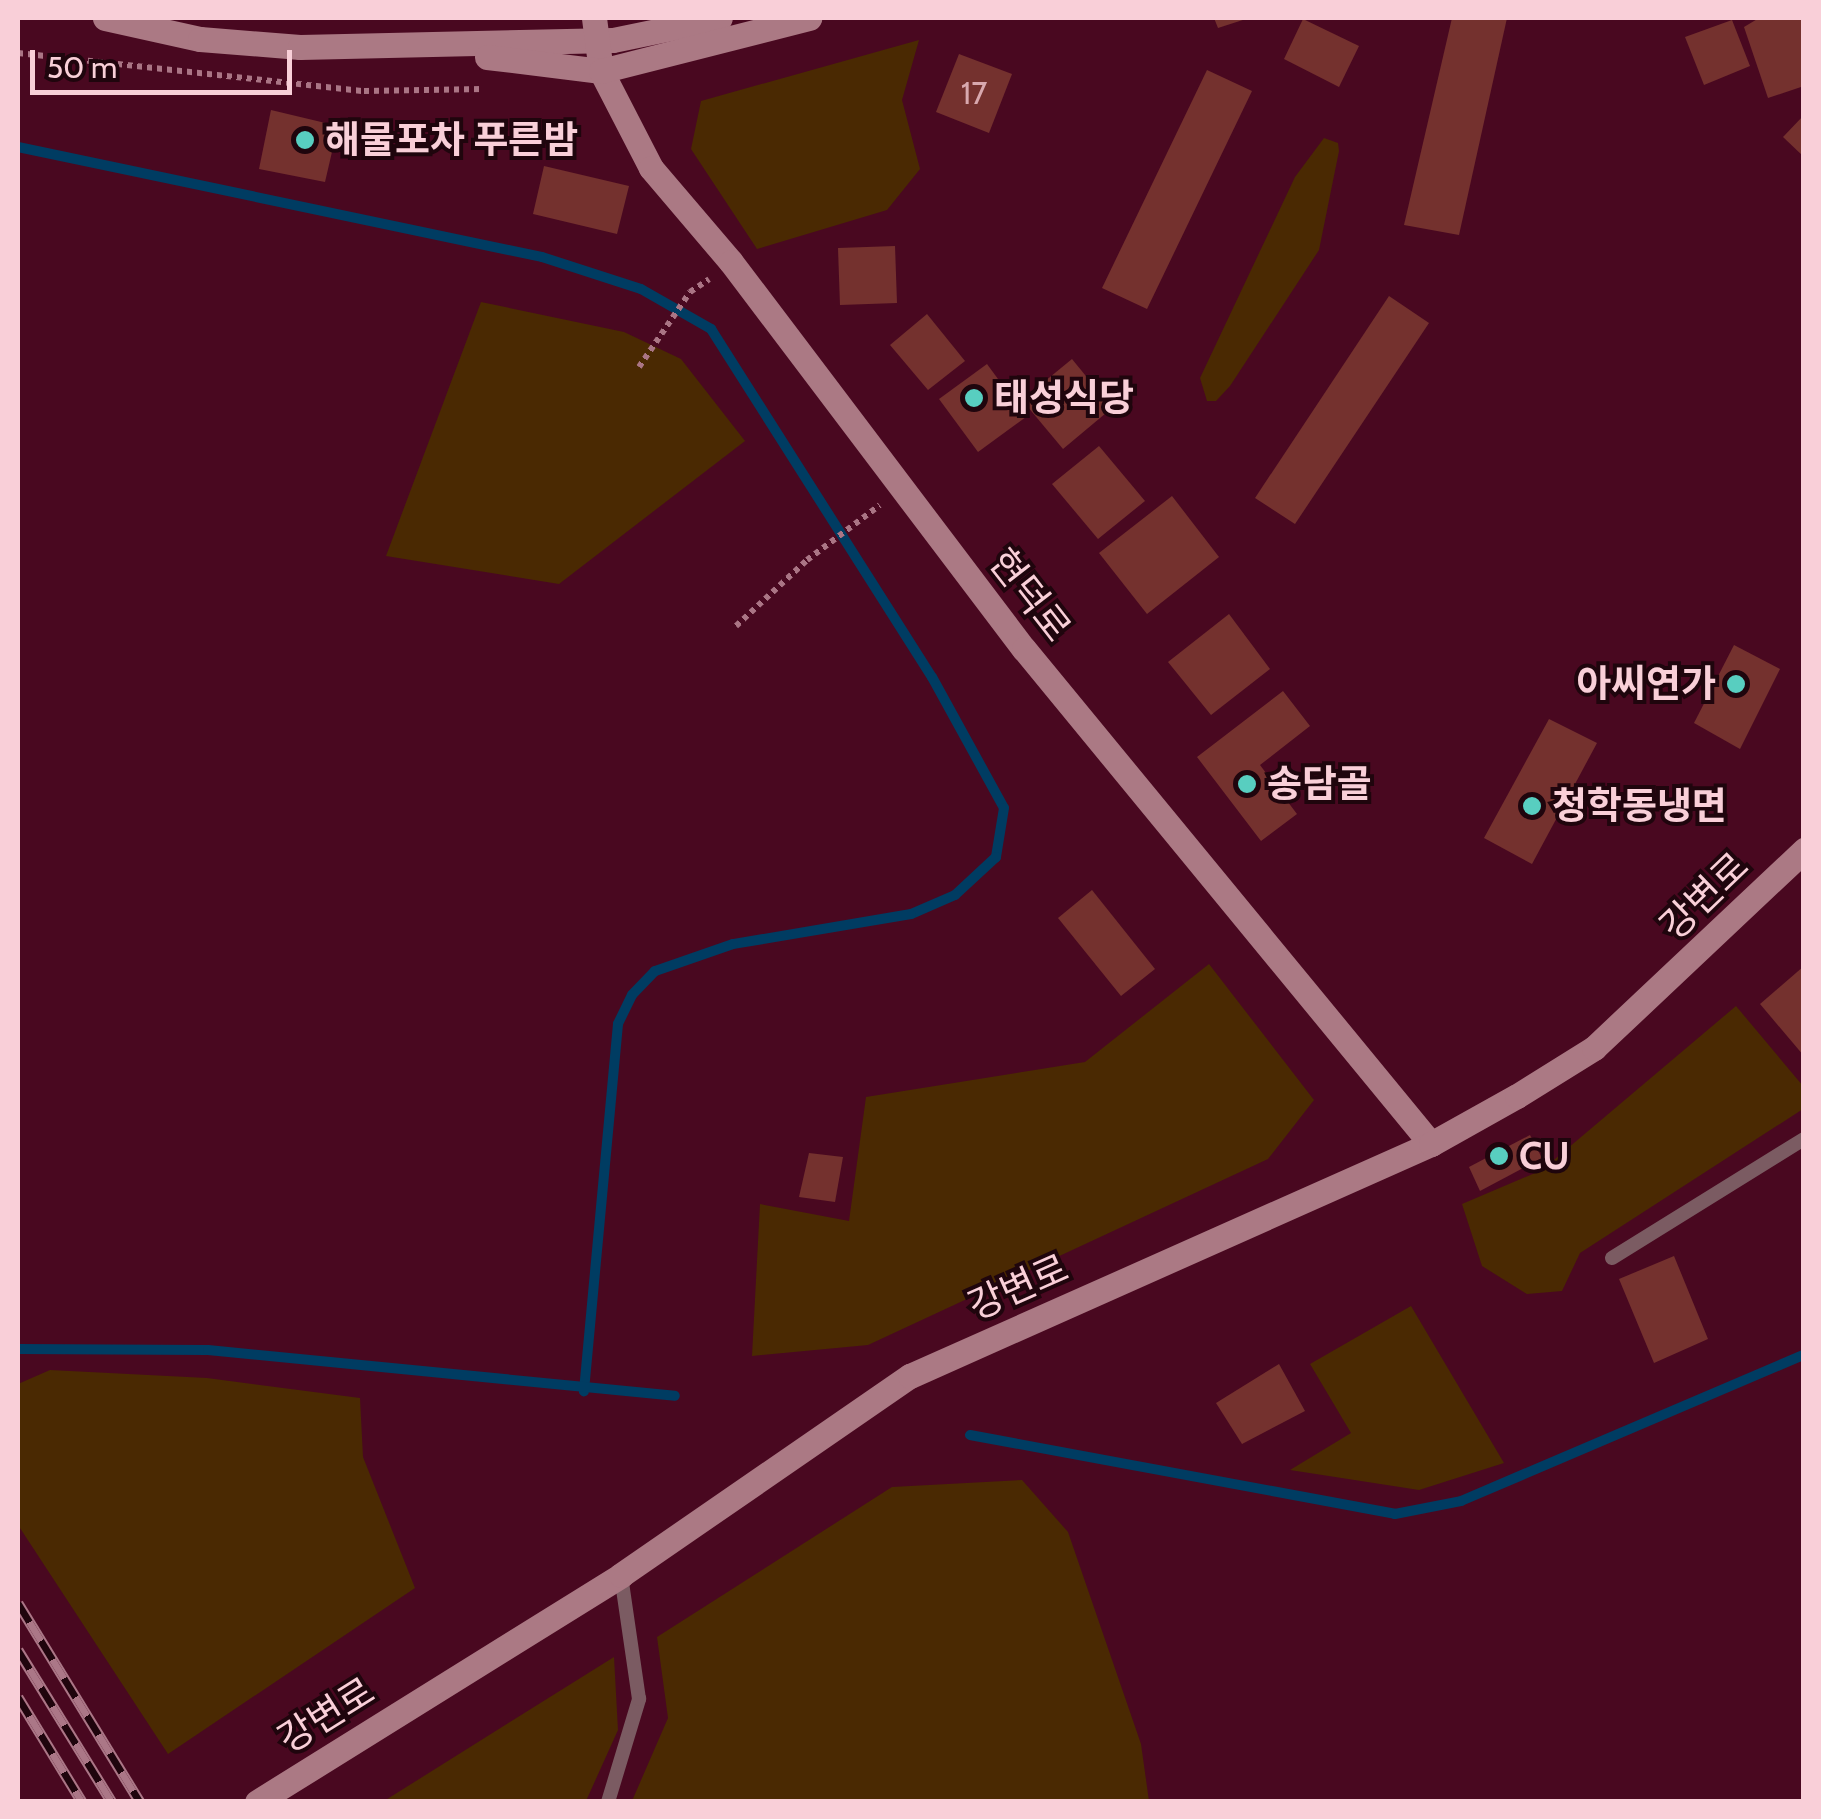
<!DOCTYPE html>
<meta charset="utf-8">
<style>
body{margin:0}
#map{position:relative;width:1821px;height:1819px;overflow:hidden;background:#490820;font-family:Cabin,"Noto Sans KR",sans-serif}
div>[style]{position:absolute}
[style*='--x']{left:calc(var(--x)*1px);top:calc(var(--y)*1px);width:calc(var(--w)*1px);rotate:calc(var(--a)*1deg)}
.green>*{inset:0;background:#4a2902}
.stream>*{height:10px;margin:-5px;padding:0 5px;transform-origin:5px;border-radius:5px;background:#003c62}
.building>*{inset:0;background:#74312e}
.path>*{height:6px;margin-top:-3px;transform-origin:0;background:repeating-linear-gradient(90deg,#aa7585 0 5px,transparent 0 10px)}
.lane>*{height:14px;margin:-7px;padding:0 7px;transform-origin:7px;border-radius:7px;background:#7b5b62}
.secondary>*{height:25px;margin:-12.5px;padding:0 12.5px;transform-origin:12.5px;border-radius:12.5px;background:#ab7984}
.rail>*{height:11px;margin-top:-5.5px;transform-origin:0;background:repeating-linear-gradient(90deg,#1f050d 0 22px,#ab7787 0 44px);box-sizing:border-box;border-block:2px solid #ab7787}
.dots>*{width:28px;height:28px;translate:-50% -50%;box-sizing:border-box;border:5px solid #1f050d;border-radius:50%}
span{translate:-50% -50%;white-space:nowrap;text-align:center;line-height:1.15;-webkit-text-stroke:8px #1f050d;paint-order:stroke}
.number-label{font-size:32px;color:#d8a8ae}
.number-label span{-webkit-text-stroke-width:0}
.poi-label{font-size:38px;color:#f9cfd8;font-weight:700}
.left{translate:0 -50%;text-align:left}
.right{translate:-100% -50%;text-align:right}
.street-label{font-size:38px;color:#f9cfd8}
.frame{position:absolute;inset:0;border:20px solid #f9cfd8;pointer-events:none}
.scale{position:absolute;left:30px;top:50px;width:262px;height:45px;box-sizing:border-box;border:5px solid #f9cfd8;border-top:0;padding-left:12px;font-size:30px;line-height:35px;white-space:nowrap;color:#f9cfd8;-webkit-text-stroke:8px #1f050d;paint-order:stroke}
</style>
<div id="map">
<div class="green">
<i style="clip-path:polygon(919px 40px,902px 100px,920px 169px,887px 210px,757px 249px,691px 149px,701px 101px)"></i>
<i style="clip-path:polygon(1324px 138px,1338px 143px,1339px 151px,1319px 250px,1230px 386px,1216px 401px,1207px 401px,1200px 378px,1295px 177px)"></i>
<i style="clip-path:polygon(481px 302px,624px 332px,681px 359px,745px 441px,559px 584px,386px 556px)"></i>
<i style="clip-path:polygon(1209px 964px,1314px 1100px,1268px 1159px,868px 1345px,752px 1356px,760px 1204px,849px 1221px,866px 1097px,1085px 1062px)"></i>
<i style="clip-path:polygon(1736px 1006px,1803px 1086px,1803px 1109px,1580px 1253px,1562px 1291px,1527px 1294px,1482px 1266px,1462px 1204px,1542px 1170px)"></i>
<i style="clip-path:polygon(1411px 1306px,1504px 1463px,1419px 1490px,1290px 1470px,1351px 1433px,1310px 1364px)"></i>
<i style="clip-path:polygon(50px 1370px,207px 1378px,360px 1398px,363px 1457px,415px 1588px,168px 1754px,18px 1525px,18px 1384px)"></i>
<i style="clip-path:polygon(1022px 1480px,1068px 1532px,1141px 1744px,1149px 1801px,632px 1801px,668px 1718px,657px 1637px,892px 1487px)"></i>
<i style="clip-path:polygon(614px 1657px,618px 1730px,586px 1801px,384px 1801px)"></i>
</div>
<div class="stream">
<i style="--x:18;--y:147;--w:535;--a:11.86"></i>
<i style="--x:542;--y:257;--w:104;--a:17.9"></i>
<i style="--x:641;--y:289;--w:81;--a:29.7"></i>
<i style="--x:711;--y:329;--w:412;--a:57.6"></i>
<i style="--x:932;--y:677;--w:149;--a:61.2"></i>
<i style="--x:1004;--y:808;--w:50;--a:99.3"></i>
<i style="--x:996;--y:857;--w:56;--a:137.2"></i>
<i style="--x:955;--y:895;--w:48;--a:156.6"></i>
<i style="--x:911;--y:914;--w:181;--a:170.4"></i>
<i style="--x:733;--y:944;--w:83;--a:160.9"></i>
<i style="--x:655;--y:971;--w:33;--a:134"></i>
<i style="--x:632;--y:995;--w:32;--a:116"></i>
<i style="--x:618;--y:1024;--w:369;--a:95.3"></i>
<i style="--x:18;--y:1349;--w:190;--a:0.3"></i>
<i style="--x:208;--y:1350;--w:469;--a:5.6"></i>
<i style="--x:970;--y:1435;--w:432;--a:10.5"></i>
<i style="--x:1395;--y:1514;--w:67;--a:-11.1"></i>
<i style="--x:1461;--y:1501;--w:373;--a:-23.1"></i>
</div>
<div class="building">
<i style="clip-path:polygon(1214px 18px,1249px 18px,1218px 28px)"></i>
<i style="clip-path:polygon(1452px 18px,1507px 18px,1459px 235px,1404px 225px)"></i>
<i style="clip-path:polygon(1759px 18px,1804px 18px,1804px 86px,1768px 98px,1744px 27px)"></i>
<i style="clip-path:polygon(1303px 19px,1359px 46px,1339px 87px,1284px 59px)"></i>
<i style="clip-path:polygon(1732px 20px,1750px 66px,1704px 85px,1685px 37px)"></i>
<i style="clip-path:polygon(959px 54px,1012px 74px,989px 133px,936px 112px)"></i>
<i style="clip-path:polygon(1207px 70px,1252px 91px,1147px 309px,1102px 288px)"></i>
<i style="clip-path:polygon(271px 110px,338px 126px,325px 182px,259px 169px)"></i>
<i style="clip-path:polygon(1804px 115px,1804px 157px,1783px 137px)"></i>
<i style="clip-path:polygon(544px 166px,629px 186px,617px 234px,533px 214px)"></i>
<i style="clip-path:polygon(895px 246px,897px 303px,840px 305px,838px 248px)"></i>
<i style="clip-path:polygon(1389px 296px,1429px 323px,1295px 524px,1255px 498px)"></i>
<i style="clip-path:polygon(927px 314px,965px 361px,928px 390px,890px 345px)"></i>
<i style="clip-path:polygon(1072px 359px,1112px 408px,1063px 449px,1022px 400px)"></i>
<i style="clip-path:polygon(987px 364px,1026px 417px,978px 452px,939px 399px)"></i>
<i style="clip-path:polygon(1099px 446px,1145px 501px,1098px 539px,1052px 484px)"></i>
<i style="clip-path:polygon(1172px 496px,1219px 557px,1147px 614px,1099px 553px)"></i>
<i style="clip-path:polygon(1229px 614px,1270px 669px,1211px 715px,1168px 662px)"></i>
<i style="clip-path:polygon(1734px 645px,1780px 669px,1740px 749px,1694px 723px)"></i>
<i style="clip-path:polygon(1283px 691px,1310px 726px,1260px 765px,1297px 814px,1261px 841px,1197px 757px)"></i>
<i style="clip-path:polygon(1549px 719px,1597px 743px,1532px 864px,1484px 838px)"></i>
<i style="clip-path:polygon(1092px 890px,1155px 969px,1121px 996px,1058px 918px)"></i>
<i style="clip-path:polygon(1804px 966px,1804px 1056px,1760px 1004px)"></i>
<i style="clip-path:polygon(1530px 1135px,1542px 1158px,1480px 1191px,1469px 1167px)"></i>
<i style="clip-path:polygon(809px 1153px,843px 1157px,835px 1202px,799px 1197px)"></i>
<i style="clip-path:polygon(1674px 1256px,1708px 1339px,1654px 1363px,1619px 1279px)"></i>
<i style="clip-path:polygon(1279px 1364px,1305px 1411px,1242px 1444px,1216px 1403px)"></i>
</div>
<div class="path">
<i style="--x:18;--y:53;--w:348;--a:6.3"></i>
<i style="--x:364;--y:91;--w:120;--a:-1"></i>
<i style="--x:639;--y:367;--w:91;--a:-55.8"></i>
<i style="--x:690;--y:292;--w:23;--a:-34"></i>
<i style="--x:736;--y:626;--w:97;--a:-42.9"></i>
<i style="--x:807;--y:560;--w:91;--a:-37"></i>
</div>
<div class="lane">
<i style="--x:1612;--y:1258;--w:226;--a:-31.8"></i>
<i style="--x:608;--y:1802;--w:108;--a:-73.2"></i>
<i style="--x:639;--y:1699;--w:125;--a:-98.3"></i>
</div>
<div class="secondary">
<i style="--x:105;--y:18;--w:97;--a:12.5"></i>
<i style="--x:200;--y:39;--w:100;--a:4.6"></i>
<i style="--x:300;--y:47;--w:313;--a:-1.3"></i>
<i style="--x:613;--y:40;--w:109;--a:-11.6"></i>
<i style="--x:594;--y:18;--w:53;--a:82.5"></i>
<i style="--x:601;--y:71;--w:109;--a:62.7"></i>
<i style="--x:651;--y:168;--w:123;--a:49.6"></i>
<i style="--x:731;--y:262;--w:485;--a:52.9"></i>
<i style="--x:1024;--y:649;--w:641;--a:50.57"></i>
<i style="--x:487;--y:57;--w:115;--a:7"></i>
<i style="--x:601;--y:71;--w:215;--a:-14.3"></i>
<i style="--x:257;--y:1802;--w:429;--a:-31.9"></i>
<i style="--x:621;--y:1575;--w:351;--a:-34.6"></i>
<i style="--x:910;--y:1376;--w:570;--a:-24"></i>
<i style="--x:1431;--y:1144;--w:98;--a:-29.2"></i>
<i style="--x:1517;--y:1096;--w:91;--a:-31.9"></i>
<i style="--x:1594;--y:1048;--w:289;--a:-43.3"></i>
</div>
<div class="rail">
<i style="--x:18;--y:1603;--w:233;--a:58.5"></i>
<i style="--x:18;--y:1650;--w:179;--a:58.3"></i>
<i style="--x:18;--y:1697;--w:123;--a:58.6"></i>
</div>
<div class="dots">
<i style="left:305px;top:140px;background:#58cec0"></i>
<i style="left:974px;top:398px;background:#58cec0"></i>
<i style="left:1736px;top:684px;background:#58cec0"></i>
<i style="left:1247px;top:784px;background:#58cec0"></i>
<i style="left:1532px;top:806px;background:#58cec0"></i>
<i style="left:1499px;top:1156px;background:#58cec0"></i>
</div>
<div class="number-label">
<span style="left:974px;top:93px">17</span>
</div>
<div class="poi-label">
<span class="left" style="left:325px;top:140px">해물포차 푸른밤</span>
<span class="left" style="left:994px;top:398px">태성식당</span>
<span class="right" style="left:1716px;top:684px">아씨연가</span>
<span class="left" style="left:1267px;top:784px">송담골</span>
<span class="left" style="left:1552px;top:806px">청학동냉면</span>
<span class="left" style="left:1519px;top:1156px">CU</span>
</div>
<div class="street-label">
<span style="left:1030px;top:595px;rotate:52deg">현덕로</span>
<span style="left:1704px;top:896px;rotate:-44deg">강변로</span>
<span style="left:1018px;top:1287px;rotate:-24deg">강변로</span>
<span style="left:326px;top:1715px;rotate:-32deg">강변로</span>
</div>
<div class="frame"></div>
<div class="scale">50 m</div>
</div>
